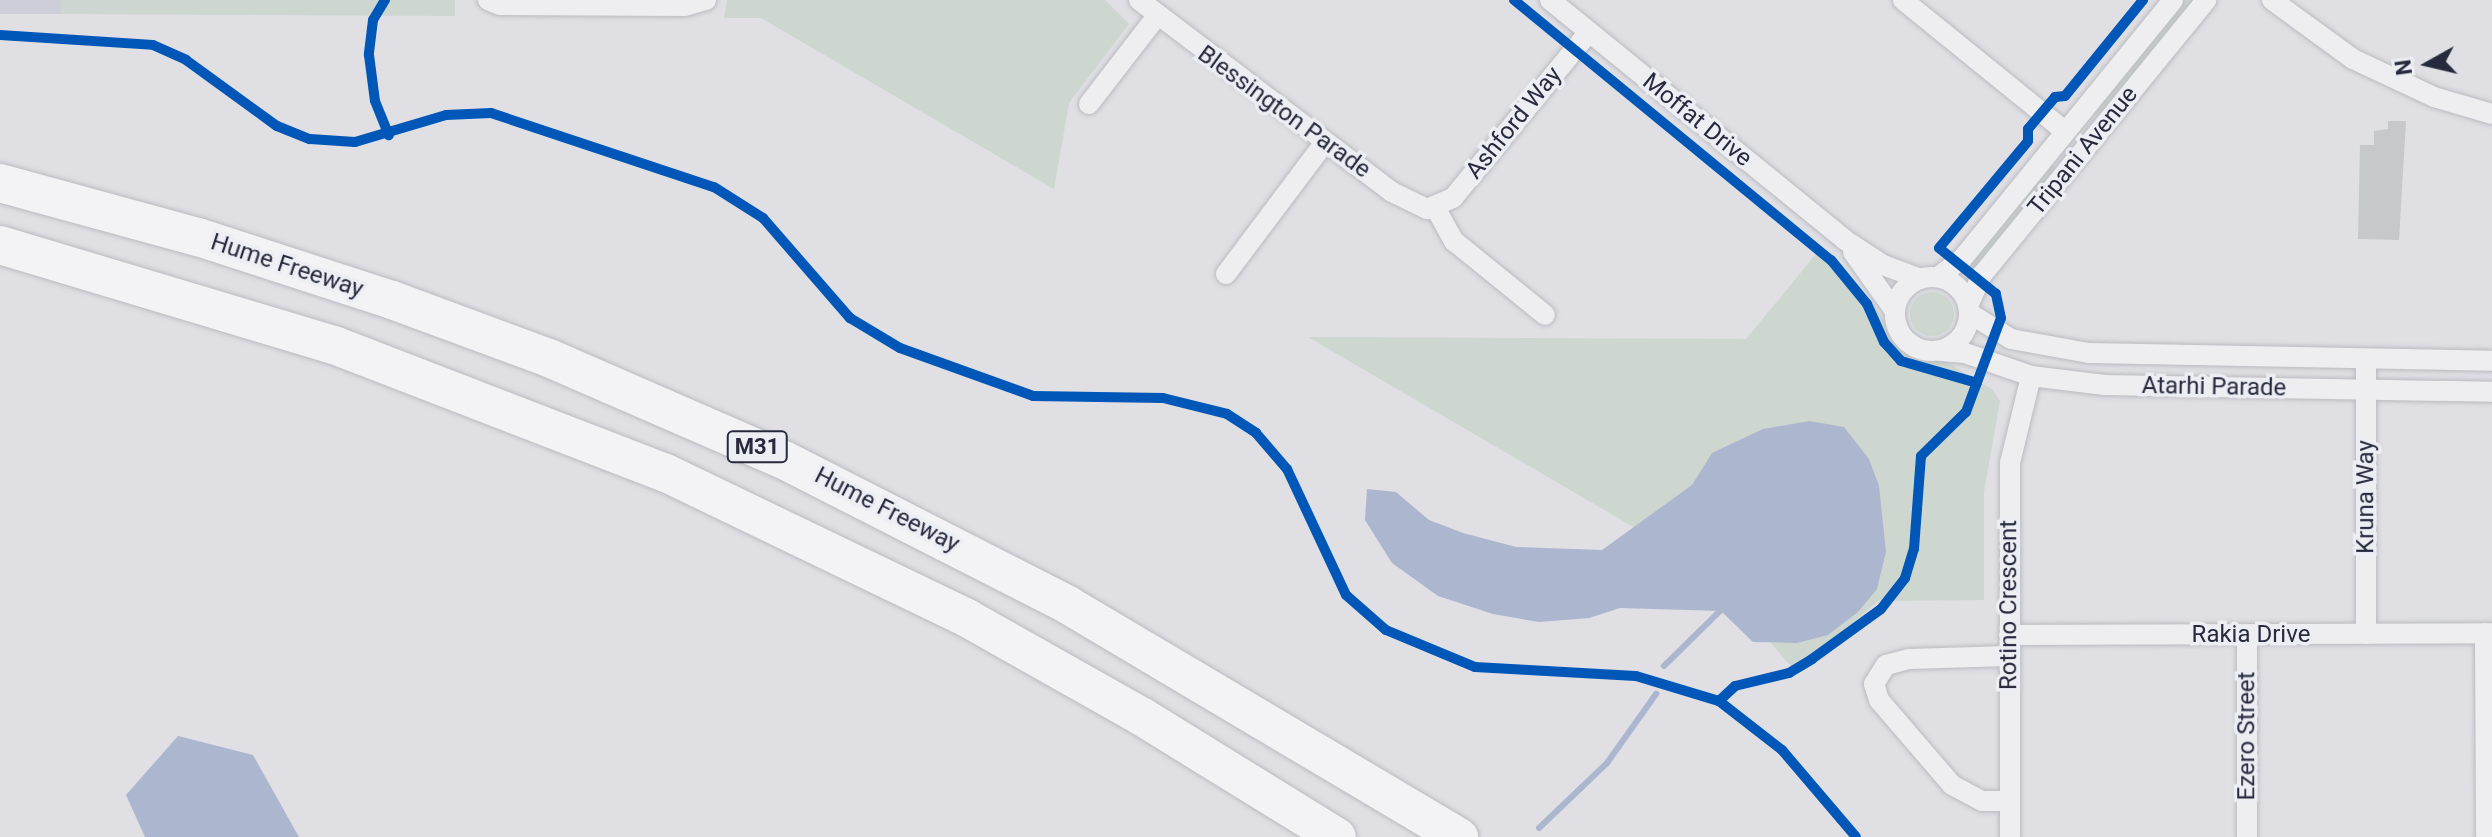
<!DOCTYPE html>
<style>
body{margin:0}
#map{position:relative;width:2492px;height:837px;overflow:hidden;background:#dfdfe4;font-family:Roboto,sans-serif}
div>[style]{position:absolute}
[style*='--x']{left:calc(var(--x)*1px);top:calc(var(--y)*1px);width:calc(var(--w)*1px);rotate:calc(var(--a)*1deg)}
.built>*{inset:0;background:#cdced7}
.green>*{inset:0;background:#cdd7cf}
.round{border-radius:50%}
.water>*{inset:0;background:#adb6cf}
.stream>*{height:6px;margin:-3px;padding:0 3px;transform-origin:3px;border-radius:3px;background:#adb6cf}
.building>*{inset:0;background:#c7c8cc}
.roads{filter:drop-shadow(0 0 2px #babbc0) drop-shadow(0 0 2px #babbc0)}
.minor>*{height:20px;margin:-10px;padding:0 10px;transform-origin:10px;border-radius:10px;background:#eeeef1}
.minor>.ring{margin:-10px;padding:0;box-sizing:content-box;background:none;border:20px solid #eeeef1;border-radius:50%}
.motorway>*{height:38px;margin:-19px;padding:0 19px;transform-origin:19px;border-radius:19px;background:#f3f3f5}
.cycleway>*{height:10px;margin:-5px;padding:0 5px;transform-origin:5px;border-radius:5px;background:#0057b8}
span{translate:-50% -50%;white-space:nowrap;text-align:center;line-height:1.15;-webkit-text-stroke:7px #eceef4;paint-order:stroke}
.shield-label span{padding:2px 6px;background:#eceef4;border:2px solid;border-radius:6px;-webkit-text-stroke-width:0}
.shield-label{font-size:22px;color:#272a3c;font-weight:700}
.street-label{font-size:24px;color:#272a3c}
.north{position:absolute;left:2388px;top:24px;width:80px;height:80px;-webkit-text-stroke:6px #eceef4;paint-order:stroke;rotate:262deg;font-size:22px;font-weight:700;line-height:32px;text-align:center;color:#272a3c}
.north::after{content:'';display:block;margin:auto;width:28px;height:36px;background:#272a3c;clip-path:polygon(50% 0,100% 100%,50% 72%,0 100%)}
</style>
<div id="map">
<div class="built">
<i style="clip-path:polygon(0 0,61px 0,61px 14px,0 14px)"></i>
</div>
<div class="green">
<i style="clip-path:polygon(61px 0,455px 0,455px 16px,61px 14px)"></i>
<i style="clip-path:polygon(727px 0,1105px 0,1129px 24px,1069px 103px,1054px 189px,761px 18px,724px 18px)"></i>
<i style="clip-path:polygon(2179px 0,2198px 0,2100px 117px,2094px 112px)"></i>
<i style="clip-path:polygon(2050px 163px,2058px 169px,1973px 272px,1967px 267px)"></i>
<i style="clip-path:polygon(1816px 254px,1872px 301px,1902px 349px,1940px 358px,1993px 390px,2000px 401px,1984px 492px,1984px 600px,1878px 601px,1796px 672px,1709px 571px,1308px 337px,1746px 339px)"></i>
<i class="round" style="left:1910px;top:292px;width:44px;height:44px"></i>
</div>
<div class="water">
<i style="clip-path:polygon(1809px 421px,1844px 427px,1869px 459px,1879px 486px,1886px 552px,1877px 589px,1858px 612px,1828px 635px,1797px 643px,1753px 642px,1721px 611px,1620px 608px,1589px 618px,1539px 622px,1493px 614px,1438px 596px,1392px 563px,1365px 520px,1367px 489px,1396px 492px,1429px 520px,1463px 533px,1516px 547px,1602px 550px,1692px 485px,1712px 453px,1763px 429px)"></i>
<i style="clip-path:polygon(178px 736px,253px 755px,299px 837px,145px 837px,126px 795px)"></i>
</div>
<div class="stream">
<i style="--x:1664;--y:666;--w:84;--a:-44.5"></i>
<i style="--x:1539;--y:828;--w:94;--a:-43.7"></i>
<i style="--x:1607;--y:763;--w:85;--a:-54.6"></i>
</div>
<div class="building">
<i style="clip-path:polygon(2388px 121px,2406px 121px,2399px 240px,2358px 239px,2360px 145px,2374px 145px,2374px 131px,2388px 129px)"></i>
</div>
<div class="roads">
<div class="minor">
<i style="--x:488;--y:0;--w:13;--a:23"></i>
<i style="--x:500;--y:5;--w:185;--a:0.3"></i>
<i style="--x:685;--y:6;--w:22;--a:-16"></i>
<i style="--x:1139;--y:0;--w:318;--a:37.2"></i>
<i style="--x:1392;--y:192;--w:39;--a:26"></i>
<i style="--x:1427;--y:209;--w:28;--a:-23"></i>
<i style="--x:1453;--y:198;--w:215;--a:-50.7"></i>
<i style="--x:1550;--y:0;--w:380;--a:39.1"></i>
<i style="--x:1845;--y:240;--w:45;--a:33.3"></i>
<i style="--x:1883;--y:265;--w:40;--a:20.2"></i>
<i style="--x:1903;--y:0;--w:208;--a:39"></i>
<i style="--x:2272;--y:0;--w:100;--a:36.1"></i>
<i style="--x:2353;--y:59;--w:89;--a:25.1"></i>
<i style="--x:2434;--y:97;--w:60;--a:16.3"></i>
<i style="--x:1089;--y:104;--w:111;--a:-52.3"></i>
<i style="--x:1436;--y:209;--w:37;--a:61"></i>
<i style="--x:1454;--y:241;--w:117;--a:39.1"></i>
<i style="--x:1853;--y:252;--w:72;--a:54.6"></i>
<i style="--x:1226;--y:274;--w:165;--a:-53.1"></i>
<i class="ring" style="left:1895px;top:277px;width:54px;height:54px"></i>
<i style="--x:1938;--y:277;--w:30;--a:-37"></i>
<i style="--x:1962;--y:259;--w:334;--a:-50.8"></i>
<i style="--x:1968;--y:306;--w:34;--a:-66"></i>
<i style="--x:1982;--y:275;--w:355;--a:-50.8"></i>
<i style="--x:1969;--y:313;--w:49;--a:31.8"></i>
<i style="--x:2011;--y:339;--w:79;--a:10.2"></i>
<i style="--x:2089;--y:353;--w:403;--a:1.1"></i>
<i style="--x:1941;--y:351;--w:24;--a:5"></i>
<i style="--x:1965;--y:353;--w:70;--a:19.2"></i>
<i style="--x:2031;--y:376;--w:74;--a:7"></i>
<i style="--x:2104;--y:385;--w:388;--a:1"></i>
<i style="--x:2366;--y:359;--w:275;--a:90"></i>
<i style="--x:2485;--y:633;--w:204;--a:89.7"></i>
<i style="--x:2009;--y:635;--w:483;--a:-0.2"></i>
<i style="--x:2247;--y:635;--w:202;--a:90"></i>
<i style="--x:2009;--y:801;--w:27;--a:180"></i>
<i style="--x:1982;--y:801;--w:34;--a:-152"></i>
<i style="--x:1952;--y:785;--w:112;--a:-130.7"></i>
<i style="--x:1879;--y:700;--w:17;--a:-107"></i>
<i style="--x:1874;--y:684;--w:22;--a:-58"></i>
<i style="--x:1886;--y:665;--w:24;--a:-15"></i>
<i style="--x:1909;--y:659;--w:100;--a:-1.7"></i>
<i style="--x:2010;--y:837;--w:374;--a:-90"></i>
<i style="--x:2010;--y:463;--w:89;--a:-76.4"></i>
</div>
<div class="motorway">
<i style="--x:0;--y:183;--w:205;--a:15.3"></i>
<i style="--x:198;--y:237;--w:204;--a:18"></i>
<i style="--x:392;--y:300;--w:167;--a:20.3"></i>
<i style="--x:549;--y:358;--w:256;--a:23.5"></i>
<i style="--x:784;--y:460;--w:319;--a:27"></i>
<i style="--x:1068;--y:605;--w:455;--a:30.7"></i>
<i style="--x:0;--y:245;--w:349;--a:16.7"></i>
<i style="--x:334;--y:345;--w:356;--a:21.1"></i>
<i style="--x:666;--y:473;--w:334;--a:25.7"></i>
<i style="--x:967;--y:618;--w:200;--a:29.4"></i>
<i style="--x:1141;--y:716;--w:230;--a:31.7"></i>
</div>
</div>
<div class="cycleway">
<i style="--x:385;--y:0;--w:23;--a:121"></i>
<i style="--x:373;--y:20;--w:35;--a:97"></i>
<i style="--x:369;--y:55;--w:46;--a:82.6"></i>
<i style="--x:375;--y:101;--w:37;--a:68"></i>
<i style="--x:1514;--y:0;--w:410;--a:39.4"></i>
<i style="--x:1831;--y:260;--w:57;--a:50.7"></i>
<i style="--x:1867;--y:304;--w:42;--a:65.9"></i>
<i style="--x:1884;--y:342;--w:25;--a:48"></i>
<i style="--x:1901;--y:361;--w:79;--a:16.1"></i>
<i style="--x:0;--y:35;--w:153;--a:3.7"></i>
<i style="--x:153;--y:45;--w:36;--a:24"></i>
<i style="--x:186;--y:60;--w:112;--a:36"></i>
<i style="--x:277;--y:126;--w:35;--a:22"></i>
<i style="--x:310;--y:139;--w:45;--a:3.8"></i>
<i style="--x:355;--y:142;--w:95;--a:-16.5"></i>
<i style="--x:446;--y:115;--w:45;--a:-2.5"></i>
<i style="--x:491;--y:113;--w:235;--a:18.4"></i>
<i style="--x:714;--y:187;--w:58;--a:32.3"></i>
<i style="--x:763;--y:218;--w:133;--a:49"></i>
<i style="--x:850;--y:318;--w:58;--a:31"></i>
<i style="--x:900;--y:348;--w:141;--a:19.8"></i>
<i style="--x:1033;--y:396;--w:130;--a:0.9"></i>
<i style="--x:1163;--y:398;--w:66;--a:14"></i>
<i style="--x:1227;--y:414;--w:35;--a:33"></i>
<i style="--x:1256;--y:433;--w:48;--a:49.3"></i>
<i style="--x:1287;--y:469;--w:139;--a:64.9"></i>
<i style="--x:1346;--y:595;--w:53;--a:41.2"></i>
<i style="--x:1386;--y:630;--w:96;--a:22.6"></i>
<i style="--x:1475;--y:667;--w:161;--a:3.2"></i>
<i style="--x:1636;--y:676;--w:87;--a:16.8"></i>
<i style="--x:1719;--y:701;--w:80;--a:37.9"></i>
<i style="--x:1782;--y:750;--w:114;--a:49.6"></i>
<i style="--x:1719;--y:701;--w:22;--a:-43"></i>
<i style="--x:1735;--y:686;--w:56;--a:-13.5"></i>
<i style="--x:1789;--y:673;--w:27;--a:-31"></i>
<i style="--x:1812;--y:659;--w:85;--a:-35.9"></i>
<i style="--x:1881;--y:609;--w:39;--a:-52"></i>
<i style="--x:1905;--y:578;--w:30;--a:-73"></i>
<i style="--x:1914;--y:549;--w:93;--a:-85.7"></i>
<i style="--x:1921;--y:456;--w:63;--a:-44.4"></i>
<i style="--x:1966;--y:412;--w:100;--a:-69.6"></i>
<i style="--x:2001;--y:318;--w:25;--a:-102"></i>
<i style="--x:1996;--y:294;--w:73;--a:-141.1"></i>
<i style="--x:1939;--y:248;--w:139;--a:-50.2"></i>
<i style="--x:2028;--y:141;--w:12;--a:-90"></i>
<i style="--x:2028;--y:129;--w:42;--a:-49.8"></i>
<i style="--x:2055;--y:97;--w:10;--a:-6"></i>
<i style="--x:2065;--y:96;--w:124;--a:-50.9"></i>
</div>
<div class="shield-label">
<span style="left:757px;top:447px">M31</span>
</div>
<div class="street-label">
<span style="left:1284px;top:112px;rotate:36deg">Blessington Parade</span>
<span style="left:1697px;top:120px;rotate:39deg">Moffat Drive</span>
<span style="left:1514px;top:123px;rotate:-51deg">Ashford Way</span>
<span style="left:2083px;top:151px;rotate:-51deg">Tripani Avenue</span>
<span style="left:287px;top:266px;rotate:18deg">Hume Freeway</span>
<span style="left:2214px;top:387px;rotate:1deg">Atarhi Parade</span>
<span style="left:2366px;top:497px;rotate:-90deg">Kruna Way</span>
<span style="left:887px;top:510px;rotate:27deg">Hume Freeway</span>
<span style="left:2009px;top:605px;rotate:-90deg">Rotino Crescent</span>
<span style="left:2251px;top:635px">Rakia Drive</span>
<span style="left:2247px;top:736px;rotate:-90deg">Ezero Street</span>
</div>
<div class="north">N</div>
</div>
